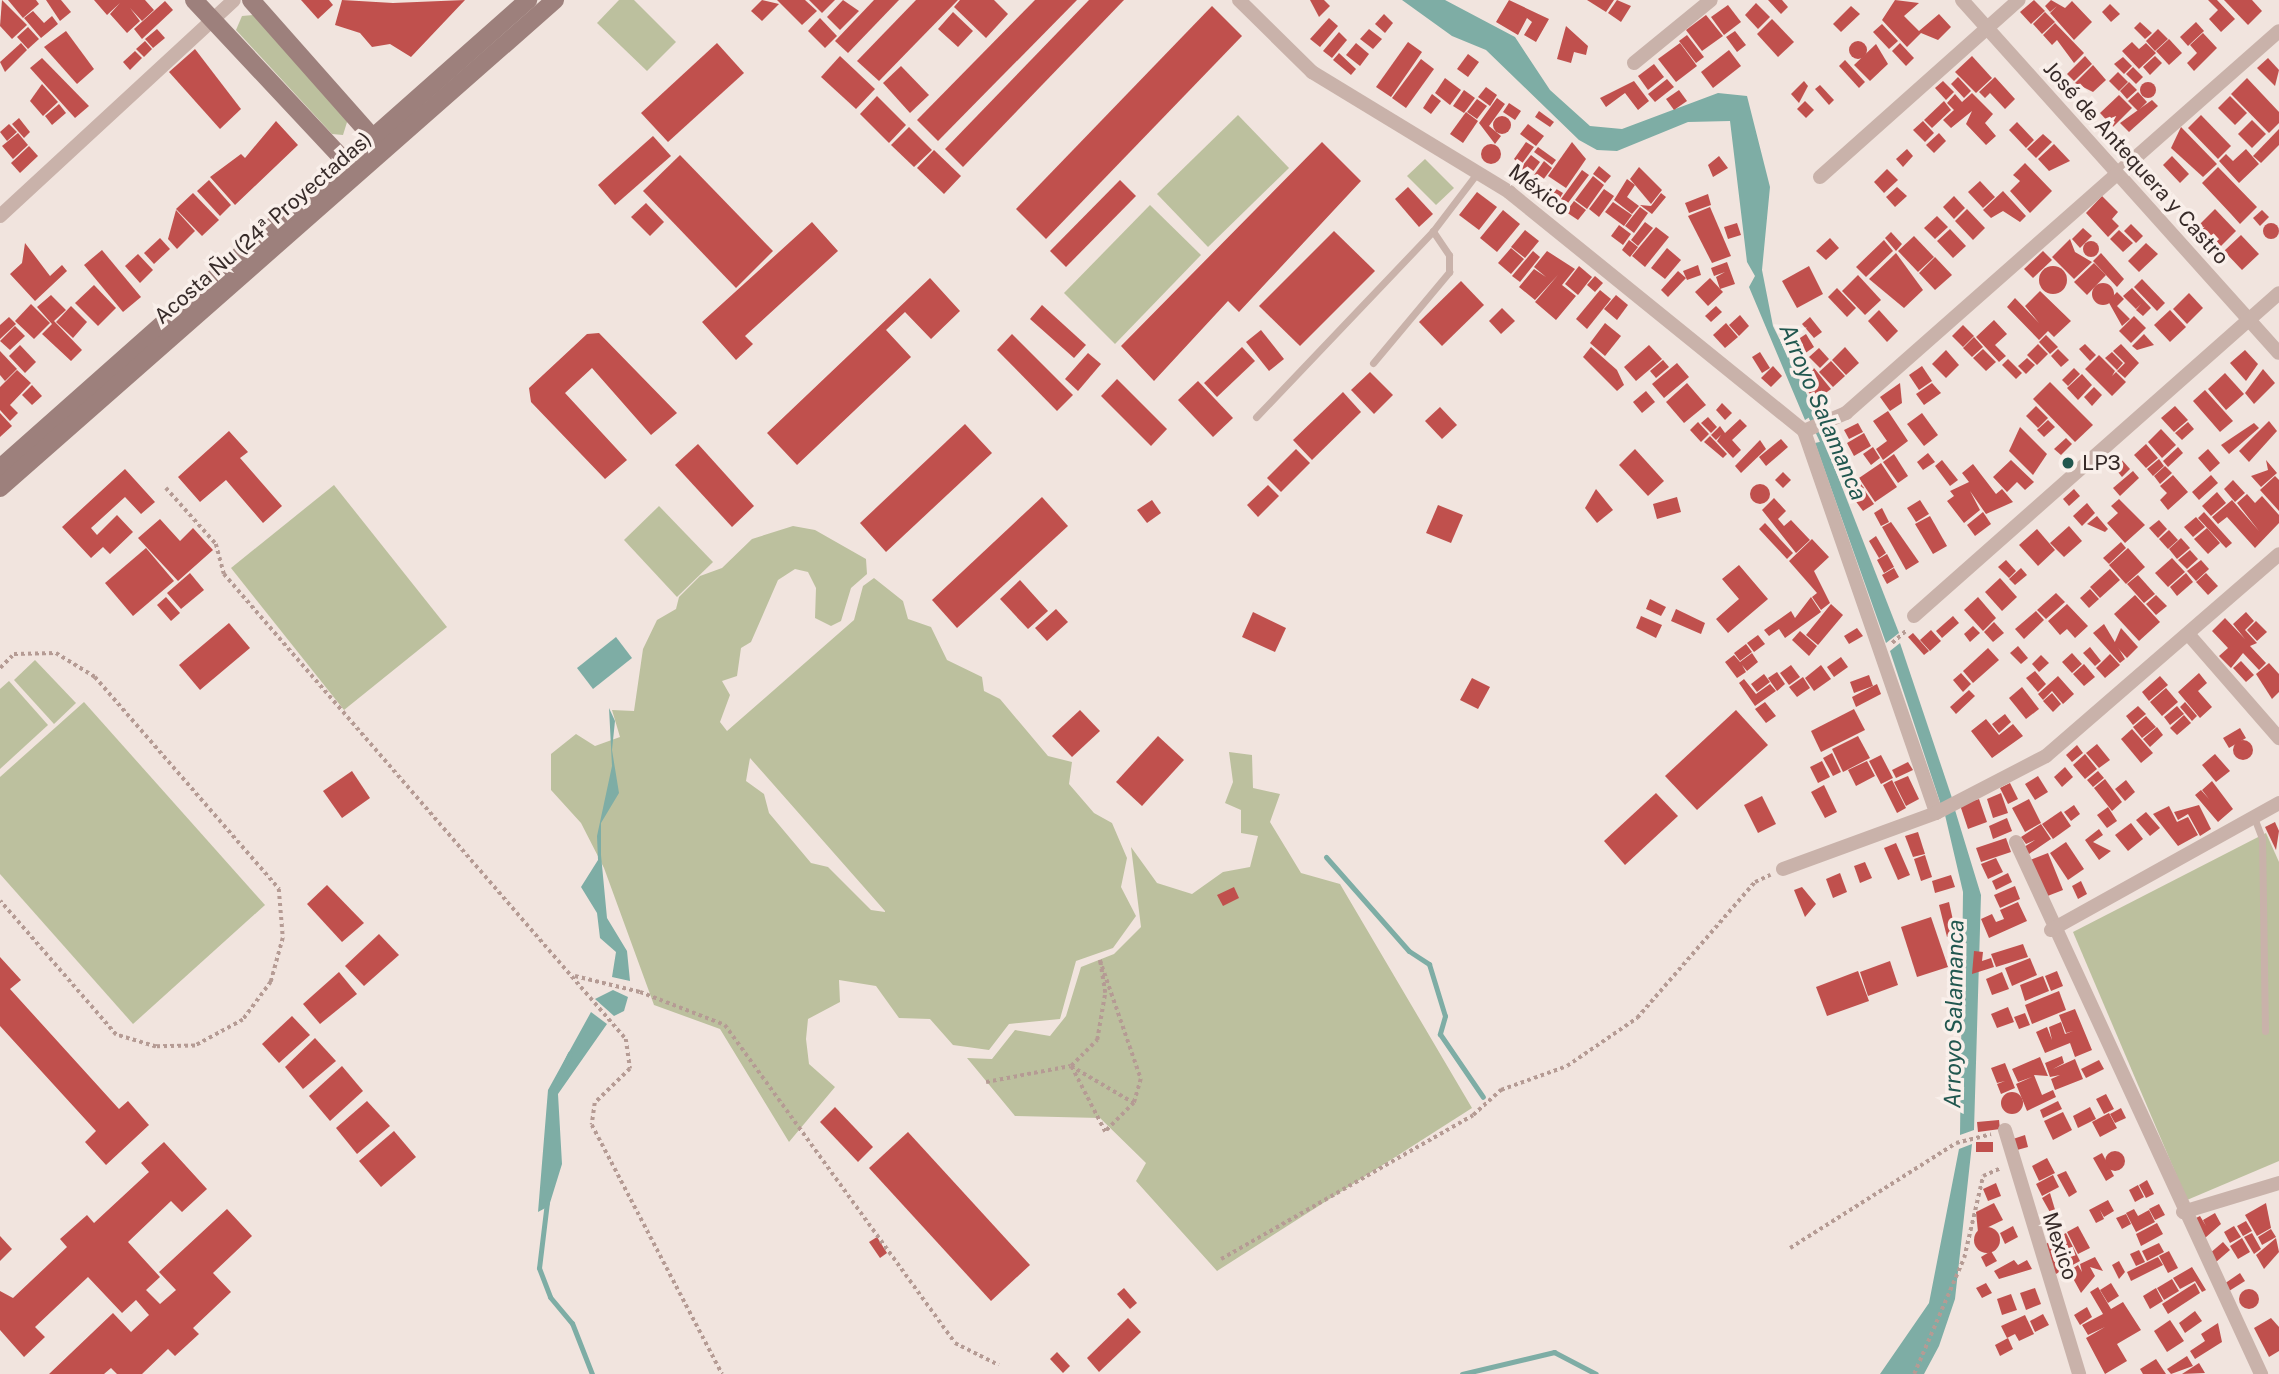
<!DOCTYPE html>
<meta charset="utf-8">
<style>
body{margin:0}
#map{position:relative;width:2279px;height:1374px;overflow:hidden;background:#f1e4de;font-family:"Public Sans",sans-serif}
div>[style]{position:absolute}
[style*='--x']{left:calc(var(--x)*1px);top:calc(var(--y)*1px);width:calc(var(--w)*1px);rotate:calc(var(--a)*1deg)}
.green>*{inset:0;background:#bcc09e}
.water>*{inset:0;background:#7eada5}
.stream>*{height:5px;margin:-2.5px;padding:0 2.5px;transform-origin:2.5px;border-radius:2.5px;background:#7eada5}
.building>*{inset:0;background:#c0504d}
.round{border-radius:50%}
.path>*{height:3.5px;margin-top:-1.75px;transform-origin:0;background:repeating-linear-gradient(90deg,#b59b94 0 3.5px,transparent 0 7px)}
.lane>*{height:7px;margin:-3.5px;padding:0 3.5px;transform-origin:3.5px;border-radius:3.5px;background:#c9b2aa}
.street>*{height:14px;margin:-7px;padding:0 7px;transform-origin:7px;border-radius:7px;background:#c9b2aa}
.secondary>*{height:18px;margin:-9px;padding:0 9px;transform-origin:9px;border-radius:9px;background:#9d807c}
.dots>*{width:19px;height:19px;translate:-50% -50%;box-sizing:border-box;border:4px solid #f9efea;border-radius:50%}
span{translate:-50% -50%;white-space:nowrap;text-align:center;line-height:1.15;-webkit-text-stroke:7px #f9efea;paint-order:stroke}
.street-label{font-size:21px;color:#372b29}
.poi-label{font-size:21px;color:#372b29}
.left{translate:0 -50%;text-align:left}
.water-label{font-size:23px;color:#21574f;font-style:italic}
</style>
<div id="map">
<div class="green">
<i style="clip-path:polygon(619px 0,634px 0,676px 42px,647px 71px,597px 23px)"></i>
<i style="clip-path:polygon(253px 15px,348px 119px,343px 135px,332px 134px,236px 30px,242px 16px)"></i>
<i style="clip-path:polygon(1238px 115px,1289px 168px,1208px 247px,1157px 194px)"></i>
<i style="clip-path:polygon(1425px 159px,1454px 188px,1436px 205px,1407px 176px)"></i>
<i style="clip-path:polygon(1150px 205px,1201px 255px,1115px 344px,1064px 293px)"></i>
<i style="clip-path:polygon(334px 485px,447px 627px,344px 710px,231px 568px)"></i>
<i style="clip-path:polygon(659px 506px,713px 562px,677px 597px,624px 540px)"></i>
<i style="clip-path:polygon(evenodd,793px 526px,815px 530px,866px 559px,867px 574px,851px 588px,841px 621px,831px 626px,815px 618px,816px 588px,808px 572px,795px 569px,778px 580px,751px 642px,741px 648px,737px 676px,722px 681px,730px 695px,720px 722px,727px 731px,854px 620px,863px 586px,874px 578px,903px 601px,908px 619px,931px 627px,947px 660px,982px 677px,984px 691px,1000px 699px,1048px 756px,1072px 762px,1069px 784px,1094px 813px,1112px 823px,1127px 858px,1121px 887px,1136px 916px,1113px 948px,1076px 961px,1060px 1019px,1009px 1024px,989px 1050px,953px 1045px,930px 1019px,899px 1018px,876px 986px,839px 980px,840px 1002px,808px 1019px,806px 1039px,809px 1064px,835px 1087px,789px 1142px,720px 1029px,654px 1005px,604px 868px,581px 823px,551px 790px,551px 754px,576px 734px,595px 746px,620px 737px,612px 710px,634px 711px,643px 649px,657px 620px,676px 609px,679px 597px,700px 576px,722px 568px,752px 539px,793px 526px,750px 758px,885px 911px,885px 912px,871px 910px,828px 867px,811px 863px,769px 813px,764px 794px,746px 781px,750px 758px)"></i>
<i style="clip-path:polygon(35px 660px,76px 703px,54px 724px,14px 680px)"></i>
<i style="clip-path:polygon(9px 681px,48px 725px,0 769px,0 689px)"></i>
<i style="clip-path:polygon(84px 702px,265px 905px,133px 1024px,0 874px,0 777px)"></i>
<i style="clip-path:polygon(1229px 752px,1252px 755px,1253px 788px,1280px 794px,1270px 822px,1301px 873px,1340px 884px,1472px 1108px,1217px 1271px,1136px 1181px,1146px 1163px,1100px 1118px,1015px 1116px,967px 1058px,992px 1059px,1015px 1030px,1050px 1036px,1066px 1016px,1081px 967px,1114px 954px,1141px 927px,1131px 847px,1157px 883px,1192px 894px,1223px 872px,1250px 867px,1258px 836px,1241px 833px,1241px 810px,1225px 803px,1233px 782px)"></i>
<i style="clip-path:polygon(2266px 833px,2279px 862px,2279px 1161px,2187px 1200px,2073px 932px)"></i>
</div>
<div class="water">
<i style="clip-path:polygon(1402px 0,1445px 0,1515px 37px,1550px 90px,1590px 126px,1622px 129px,1718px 93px,1747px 96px,1770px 187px,1762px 270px,1773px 326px,1816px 413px,1805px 420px,1749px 287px,1755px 276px,1747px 262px,1730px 121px,1688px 122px,1617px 151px,1597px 150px,1579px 140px,1486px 50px,1452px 36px)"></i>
<i style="clip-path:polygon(1824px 441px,1899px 633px,1886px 643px,1815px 443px)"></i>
<i style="clip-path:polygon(616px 637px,632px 658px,593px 689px,577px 668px)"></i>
<i style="clip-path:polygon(1900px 643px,1953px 801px,1942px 808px,1890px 651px)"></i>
<i style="clip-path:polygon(609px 708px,615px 721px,612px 750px,619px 793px,601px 823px,601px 855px,607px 918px,627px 951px,630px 981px,612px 977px,616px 952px,600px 938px,597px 913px,581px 887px,598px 860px,597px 836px,612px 766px)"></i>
<i style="clip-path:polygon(1955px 810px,1981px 895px,1974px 1130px,1960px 1135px,1963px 892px,1945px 815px)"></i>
<i style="clip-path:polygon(613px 990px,628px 997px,624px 1011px,614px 1016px,595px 999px)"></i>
<i style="clip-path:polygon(591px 1012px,607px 1024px,558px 1094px,562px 1164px,549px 1206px,538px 1212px,548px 1090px)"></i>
<i style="clip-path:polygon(1972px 1144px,1955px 1299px,1939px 1346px,1924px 1374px,1880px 1374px,1929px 1303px,1959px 1149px)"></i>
</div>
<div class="stream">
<i style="--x:1808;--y:411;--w:38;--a:65"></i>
<i style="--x:1326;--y:857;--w:125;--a:48.6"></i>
<i style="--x:1409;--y:951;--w:24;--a:33"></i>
<i style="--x:1429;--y:964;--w:54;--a:72.9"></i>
<i style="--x:1445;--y:1016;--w:19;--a:106"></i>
<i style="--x:1440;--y:1034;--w:76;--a:55.7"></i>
<i style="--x:555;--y:1084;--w:34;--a:-64"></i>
<i style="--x:547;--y:1202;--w:66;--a:96.9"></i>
<i style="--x:539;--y:1268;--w:31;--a:69"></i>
<i style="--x:550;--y:1297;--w:34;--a:50"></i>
<i style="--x:572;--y:1323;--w:55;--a:68.6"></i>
<i style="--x:1462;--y:1374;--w:95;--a:-13.4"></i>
<i style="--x:1554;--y:1352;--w:47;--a:27.6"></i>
</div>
<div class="building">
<i style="clip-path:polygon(2px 0,27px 25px,12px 39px,0 26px)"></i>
<i style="clip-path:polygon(8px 0,36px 0,39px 4px,23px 18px)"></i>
<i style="clip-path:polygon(46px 0,61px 0,71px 12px,60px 21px)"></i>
<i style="clip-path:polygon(94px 0,145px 0,154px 10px,142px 21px,130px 8px,140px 21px,127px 33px,110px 14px,120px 3px,107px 15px)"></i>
<i style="clip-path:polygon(301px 0,329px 0,333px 5px,318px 19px)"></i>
<i style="clip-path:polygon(342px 0,393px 3px,465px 0,411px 57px,390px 44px,372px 47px,360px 33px,335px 25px)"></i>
<i style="clip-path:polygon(762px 0,779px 4px,762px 21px,751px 11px)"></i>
<i style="clip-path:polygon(777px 0,805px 0,817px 11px,802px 25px)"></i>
<i style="clip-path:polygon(809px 0,835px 0,822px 13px)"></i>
<i style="clip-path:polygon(843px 0,859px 11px,840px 30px,827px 17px)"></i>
<i style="clip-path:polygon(874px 0,899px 0,848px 53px,835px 41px)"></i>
<i style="clip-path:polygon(916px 0,958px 0,879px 81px,857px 61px)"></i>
<i style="clip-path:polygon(960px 0,994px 0,1008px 14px,986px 38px,954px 7px)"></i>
<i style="clip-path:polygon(1035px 0,1077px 0,938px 141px,917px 120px)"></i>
<i style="clip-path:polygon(1089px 0,1124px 0,963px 167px,945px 149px)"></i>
<i style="clip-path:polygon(1310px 0,1324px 0,1330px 6px,1319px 17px)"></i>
<i style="clip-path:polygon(1509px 0,1549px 19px,1536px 42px,1524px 35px,1532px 22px,1527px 18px,1518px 35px,1496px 22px)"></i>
<i style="clip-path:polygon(1587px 0,1614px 0,1606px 12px)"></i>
<i style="clip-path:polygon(1617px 0,1631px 6px,1621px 22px,1608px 13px)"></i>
<i style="clip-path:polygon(1768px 0,1782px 0,1788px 7px,1781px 14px)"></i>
<i style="clip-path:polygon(1895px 0,1919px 3px,1904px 16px,1919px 31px,1939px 14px,1951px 27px,1938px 40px,1921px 33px,1907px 47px,1882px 20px)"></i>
<i style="clip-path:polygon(2034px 0,2045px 11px,2031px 24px,2020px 12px)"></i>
<i style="clip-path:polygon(2051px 0,2065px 8px,2072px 1px,2092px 22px,2074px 40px,2050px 13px,2057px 6px,2050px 12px,2045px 6px)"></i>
<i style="clip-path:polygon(2208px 0,2217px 0,2235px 19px,2221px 32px,2209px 19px,2218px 10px)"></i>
<i style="clip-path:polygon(2224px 0,2252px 0,2262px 11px,2248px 25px)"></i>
<i style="clip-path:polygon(165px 1px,173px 10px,142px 39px,134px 29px)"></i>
<i style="clip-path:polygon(1756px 3px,1770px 17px,1758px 29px,1745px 15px)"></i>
<i style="clip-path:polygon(2110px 4px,2120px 14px,2111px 22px,2102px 12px)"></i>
<i style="clip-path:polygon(1728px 5px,1741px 22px,1724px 35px,1711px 17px)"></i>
<i style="clip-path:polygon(1212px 6px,1242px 36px,1046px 239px,1016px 209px)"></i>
<i style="clip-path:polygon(1851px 6px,1860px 14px,1841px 32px,1833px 24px)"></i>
<i style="clip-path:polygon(33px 11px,44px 23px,52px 16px,58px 24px,41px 38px,24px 18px)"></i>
<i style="clip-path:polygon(953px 12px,973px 31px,958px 47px,938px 29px)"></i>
<i style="clip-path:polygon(2045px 12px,2055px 22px,2042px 34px,2033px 24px)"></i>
<i style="clip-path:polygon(1384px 14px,1393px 23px,1385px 33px,1375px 24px)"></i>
<i style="clip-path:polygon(1706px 15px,1723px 36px,1702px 51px,1686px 30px)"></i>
<i style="clip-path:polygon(820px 18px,837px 36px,825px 48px,808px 31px)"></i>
<i style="clip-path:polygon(1329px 18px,1338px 26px,1320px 47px,1310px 39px)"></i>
<i style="clip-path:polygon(1772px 19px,1794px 42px,1778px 57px,1757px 34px)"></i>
<i style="clip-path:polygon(2140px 22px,2152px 33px,2145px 39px,2134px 28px)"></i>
<i style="clip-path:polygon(2196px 22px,2204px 31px,2188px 46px,2180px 37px)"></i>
<i style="clip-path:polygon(2055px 23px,2084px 53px,2074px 63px,2057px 40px,2052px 45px,2043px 35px)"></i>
<i style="clip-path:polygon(1882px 24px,1898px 41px,1889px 49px,1873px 32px)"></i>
<i style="clip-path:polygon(1566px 26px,1588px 46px,1586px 55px,1574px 52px,1571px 63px,1557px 59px)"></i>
<i style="clip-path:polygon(28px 27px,39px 39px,28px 49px,17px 37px)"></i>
<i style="clip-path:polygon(157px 29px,165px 38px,153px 48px,145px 39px)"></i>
<i style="clip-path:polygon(1369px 29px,1382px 39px,1373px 49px,1360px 39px)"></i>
<i style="clip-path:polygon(2158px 29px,2168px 39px,2155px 51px,2146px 41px)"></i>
<i style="clip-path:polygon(66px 31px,94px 69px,77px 84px,44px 47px)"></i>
<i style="clip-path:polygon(1735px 31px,1746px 45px,1737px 52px,1726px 37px)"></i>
<i style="clip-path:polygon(1339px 32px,1347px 40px,1332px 58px,1323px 51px)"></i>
<i style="clip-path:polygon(2203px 33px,2217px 48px,2194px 71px,2187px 63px,2197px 53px,2190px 45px)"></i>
<i style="clip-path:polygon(1687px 35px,1704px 57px,1696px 63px,1679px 41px)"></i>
<i style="clip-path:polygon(2169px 39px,2182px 53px,2169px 65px,2156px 51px)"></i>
<i style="clip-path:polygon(145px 41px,152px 49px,144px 57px,136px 49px)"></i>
<i class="round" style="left:1849px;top:41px;width:18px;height:18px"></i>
<i style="clip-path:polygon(1408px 42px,1422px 52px,1391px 97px,1376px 87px)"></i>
<i style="clip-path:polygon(2132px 42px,2139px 49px,2146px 43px,2156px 53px,2139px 69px,2122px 51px)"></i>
<i style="clip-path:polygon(21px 43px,27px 50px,5px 72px,0 62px)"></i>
<i style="clip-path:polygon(717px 43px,744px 73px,668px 142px,641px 113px)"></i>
<i style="clip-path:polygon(1356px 43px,1369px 54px,1360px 66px,1346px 55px)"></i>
<i style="clip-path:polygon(1680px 43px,1697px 66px,1676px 82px,1658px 59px)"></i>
<i style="clip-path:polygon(1900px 43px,1914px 58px,1906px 66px,1892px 51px)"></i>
<i style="clip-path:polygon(1876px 44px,1888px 64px,1870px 81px,1854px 65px)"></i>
<i style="clip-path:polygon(195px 49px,241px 109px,220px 129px,169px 72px)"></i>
<i style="clip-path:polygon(1729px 50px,1741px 66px,1713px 88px,1701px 72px)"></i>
<i style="clip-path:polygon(135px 51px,142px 58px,130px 70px,123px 62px)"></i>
<i style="clip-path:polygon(1339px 53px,1356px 69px,1351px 75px,1333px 60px)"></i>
<i style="clip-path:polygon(1468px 54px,1479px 62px,1468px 77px,1457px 69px)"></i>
<i style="clip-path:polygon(840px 56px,875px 89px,856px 109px,821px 77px)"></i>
<i style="clip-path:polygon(1972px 56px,1992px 78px,1976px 93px,1955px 72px)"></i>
<i style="clip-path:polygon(2085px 56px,2092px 64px,2074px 81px,2067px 74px)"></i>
<i style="clip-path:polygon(2155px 56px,2162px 63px,2150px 75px,2143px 67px)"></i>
<i style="clip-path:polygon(2123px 57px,2132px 66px,2124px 74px,2114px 64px)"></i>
<i style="clip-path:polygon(42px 58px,89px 106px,75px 118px,30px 68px)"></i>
<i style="clip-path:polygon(2268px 58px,2279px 70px,2275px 86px,2257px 68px)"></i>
<i style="clip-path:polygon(1421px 59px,1434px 69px,1406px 108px,1392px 98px)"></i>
<i style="clip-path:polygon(1845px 60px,1865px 82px,1859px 88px,1839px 66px)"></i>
<i style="clip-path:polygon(1654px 64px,1664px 77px,1648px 90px,1638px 76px)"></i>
<i style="clip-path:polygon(2093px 65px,2106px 80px,2093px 92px,2075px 83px)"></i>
<i style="clip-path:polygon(901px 66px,929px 95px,910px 113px,883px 83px)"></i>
<i style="clip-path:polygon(2133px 67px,2143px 77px,2136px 84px,2126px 74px)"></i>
<i style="clip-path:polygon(2118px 72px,2128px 82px,2119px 91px,2109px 81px)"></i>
<i style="clip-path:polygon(1958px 77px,1971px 91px,1964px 98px,1951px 84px)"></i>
<i style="clip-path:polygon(1995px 77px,2015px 99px,2005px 109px,1990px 93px,1985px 98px,1979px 92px)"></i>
<i style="clip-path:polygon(1445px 78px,1461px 90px,1450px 105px,1435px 93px)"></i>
<i style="clip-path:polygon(2247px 78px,2279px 112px,2279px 123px,2269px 133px,2231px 94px)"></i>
<i style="clip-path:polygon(1667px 79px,1674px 87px,1655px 102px,1648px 94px)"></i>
<i style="clip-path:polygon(1634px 81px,1649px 101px,1638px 110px,1625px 93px,1606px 107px,1600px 98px)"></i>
<i style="clip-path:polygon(1804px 81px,1808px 86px,1799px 103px,1791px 94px)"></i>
<i style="clip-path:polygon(1943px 81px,1954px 92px,1946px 100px,1935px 88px)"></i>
<i style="clip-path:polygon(2129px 82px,2137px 90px,2127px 99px,2120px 91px)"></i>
<i class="round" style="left:2140px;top:82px;width:16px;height:16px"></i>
<i style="clip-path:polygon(42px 84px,58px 102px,43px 116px,30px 101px)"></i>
<i style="clip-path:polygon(1820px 85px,1834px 100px,1829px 105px,1815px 89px)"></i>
<i style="clip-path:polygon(1486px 87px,1497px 95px,1490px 106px,1478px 97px)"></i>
<i style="clip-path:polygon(1464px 90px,1475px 98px,1464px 113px,1453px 106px)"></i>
<i style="clip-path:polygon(1679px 90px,1687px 101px,1674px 110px,1666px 99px)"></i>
<i style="clip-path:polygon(2138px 92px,2147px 102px,2138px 111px,2128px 101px)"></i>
<i style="clip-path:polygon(1972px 93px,1993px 114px,1985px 123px,1996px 136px,1986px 145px,1966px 124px,1972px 111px,1951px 128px,1943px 120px,1954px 110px,1947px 103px,1955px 94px,1962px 102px)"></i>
<i style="clip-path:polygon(1432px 94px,1441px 101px,1431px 114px,1423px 108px)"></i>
<i style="clip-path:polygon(2119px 95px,2132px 108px,2113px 127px,2100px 113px)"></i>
<i style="clip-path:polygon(877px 96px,906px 125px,889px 143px,860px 114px)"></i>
<i style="clip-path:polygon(2230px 96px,2247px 113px,2235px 125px,2218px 108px)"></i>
<i style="clip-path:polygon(1497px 98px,1505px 104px,1489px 126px,1501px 136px,1495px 144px,1479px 123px)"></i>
<i style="clip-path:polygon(1477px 99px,1487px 106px,1477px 119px,1467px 112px)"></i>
<i style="clip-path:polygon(2152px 100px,2158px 106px,2129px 132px,2120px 123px)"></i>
<i style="clip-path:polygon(1805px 101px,1814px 110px,1806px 118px,1797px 109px)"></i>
<i style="clip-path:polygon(1944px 101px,1951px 110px,1932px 128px,1924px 120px)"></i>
<i style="clip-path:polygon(1509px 103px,1521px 111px,1515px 120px,1503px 112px)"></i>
<i style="clip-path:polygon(59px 104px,66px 113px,52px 125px,45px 116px)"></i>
<i style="clip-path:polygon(1539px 111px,1554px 122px,1550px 127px,1535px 117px)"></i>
<i style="clip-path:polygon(1466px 112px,1478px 121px,1463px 143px,1450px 134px)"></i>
<i style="clip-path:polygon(2201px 115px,2231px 146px,2218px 159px,2188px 128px)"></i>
<i class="round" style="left:1493px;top:116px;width:18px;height:18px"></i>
<i style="clip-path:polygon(19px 118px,30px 132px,24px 138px,12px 124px)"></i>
<i style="clip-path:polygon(2252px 120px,2266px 134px,2252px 148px,2238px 134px)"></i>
<i style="clip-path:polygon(276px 121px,298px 145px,235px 205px,210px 177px,241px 154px,245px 158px)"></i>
<i style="clip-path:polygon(1923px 121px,1934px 133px,1925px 142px,1913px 130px)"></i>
<i style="clip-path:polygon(2017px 122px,2034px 140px,2026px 148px,2009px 130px)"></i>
<i style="clip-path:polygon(9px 124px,17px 132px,7px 141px,0 132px)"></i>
<i style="clip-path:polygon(1528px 124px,1544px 136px,1536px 146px,1520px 134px)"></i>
<i style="clip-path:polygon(909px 127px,932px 150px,914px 167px,891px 145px)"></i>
<i style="clip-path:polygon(2181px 127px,2217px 164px,2203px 177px,2171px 148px)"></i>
<i style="clip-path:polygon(2279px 129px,2279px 145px,2261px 163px,2253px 156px)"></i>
<i style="clip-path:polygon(18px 133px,28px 145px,13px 159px,2px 146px)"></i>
<i style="clip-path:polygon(1939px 133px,1946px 141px,1934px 153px,1926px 145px)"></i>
<i style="clip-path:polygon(2043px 134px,2052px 142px,2036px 158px,2027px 149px)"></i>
<i style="clip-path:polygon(653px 136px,671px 156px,615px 205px,598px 185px)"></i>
<i style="clip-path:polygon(1322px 142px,1361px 181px,1239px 312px,1228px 301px,1154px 381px,1121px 346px)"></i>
<i style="clip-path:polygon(1526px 142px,1534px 147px,1521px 165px,1514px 159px)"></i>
<i style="clip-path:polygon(1572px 142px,1586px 159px,1566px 188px,1548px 176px)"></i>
<i style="clip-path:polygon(2054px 144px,2070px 161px,2049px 171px,2038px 159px)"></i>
<i class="round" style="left:1481px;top:144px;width:20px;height:20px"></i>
<i style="clip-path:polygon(29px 146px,38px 156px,20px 173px,11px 163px)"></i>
<i style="clip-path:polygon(1538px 147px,1556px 160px,1552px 165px,1534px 152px)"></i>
<i style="clip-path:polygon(1907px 149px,1913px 156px,1903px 167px,1896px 159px)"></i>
<i style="clip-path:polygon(2246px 149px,2259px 164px,2239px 183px,2219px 161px,2226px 154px,2233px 161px)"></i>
<i style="clip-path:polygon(934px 150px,961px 176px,944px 194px,917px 168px)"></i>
<i style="clip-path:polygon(680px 155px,773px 251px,736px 288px,643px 191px)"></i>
<i style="clip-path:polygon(1531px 155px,1540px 162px,1529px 177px,1519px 170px)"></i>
<i style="clip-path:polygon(1719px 156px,1728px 168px,1713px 177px,1708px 165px)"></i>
<i style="clip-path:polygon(2172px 156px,2189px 174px,2180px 183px,2163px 165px)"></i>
<i style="clip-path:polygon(1544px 161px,1552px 168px,1540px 184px,1532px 178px)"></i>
<i style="clip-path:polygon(2025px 163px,2052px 191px,2030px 213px,2010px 191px,2020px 181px,2013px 175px)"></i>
<i style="clip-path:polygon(1599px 166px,1611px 176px,1605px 183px,1593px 174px)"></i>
<i style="clip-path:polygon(1639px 167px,1662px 190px,1651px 204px,1630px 179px)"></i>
<i style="clip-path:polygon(2218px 167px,2257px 207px,2240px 224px,2231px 214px,2237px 208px,2231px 214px,2202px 183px)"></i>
<i style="clip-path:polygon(1887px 169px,1898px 180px,1884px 193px,1874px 182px)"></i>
<i style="clip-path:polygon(1582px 170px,1589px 175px,1568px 203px,1561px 199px)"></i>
<i style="clip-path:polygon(1593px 176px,1604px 185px,1587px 209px,1575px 200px)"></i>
<i style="clip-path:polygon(1627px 179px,1635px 185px,1627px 197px,1639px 206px,1632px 214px,1614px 200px)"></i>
<i style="clip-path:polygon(209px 180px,231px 205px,220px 216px,197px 191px)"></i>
<i style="clip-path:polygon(1120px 180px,1136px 196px,1066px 267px,1050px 251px)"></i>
<i style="clip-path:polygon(1980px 181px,1995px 197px,1983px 208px,1968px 192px)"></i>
<i style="clip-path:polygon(1408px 187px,1433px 214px,1419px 227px,1395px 199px)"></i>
<i style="clip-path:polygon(1553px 187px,1563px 193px,1555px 206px,1545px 199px)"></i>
<i style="clip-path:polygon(1897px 187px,1907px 196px,1895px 207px,1886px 197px)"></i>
<i style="clip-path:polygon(1604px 189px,1614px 196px,1599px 217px,1589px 209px)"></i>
<i style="clip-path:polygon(2003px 191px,2026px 216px,2020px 222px,2003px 211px,1991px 218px,1983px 210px)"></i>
<i style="clip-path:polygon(1477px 192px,1497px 207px,1479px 230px,1459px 215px)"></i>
<i style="clip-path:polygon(193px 193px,219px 220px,202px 236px,176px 209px)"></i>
<i style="clip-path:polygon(1661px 193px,1666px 197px,1652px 214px,1640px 205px,1651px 206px)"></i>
<i style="clip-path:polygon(1708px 194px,1711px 205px,1689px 213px,1685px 203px)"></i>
<i style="clip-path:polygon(1954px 196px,1965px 208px,1954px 219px,1943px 207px)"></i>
<i style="clip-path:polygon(2102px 196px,2118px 212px,2112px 219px,2119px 226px,2108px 237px,2086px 213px)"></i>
<i style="clip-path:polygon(1574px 201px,1586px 210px,1578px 220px,1566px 212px)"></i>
<i style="clip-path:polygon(1613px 202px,1632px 215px,1624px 226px,1605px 212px)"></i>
<i style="clip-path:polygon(646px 203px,664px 222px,650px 236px,631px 217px)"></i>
<i style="clip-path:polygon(1640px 207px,1648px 213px,1634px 233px,1625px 226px)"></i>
<i style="clip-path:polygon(1710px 207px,1731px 256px,1712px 263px,1688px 216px)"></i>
<i style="clip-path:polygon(1967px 209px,1985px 228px,1973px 240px,1955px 221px)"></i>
<i style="clip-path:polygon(2215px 209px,2236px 231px,2219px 248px,2198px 226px)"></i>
<i style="clip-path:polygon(176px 210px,195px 231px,177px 249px,168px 239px)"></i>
<i style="clip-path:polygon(1503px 210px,1520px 224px,1497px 252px,1480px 238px)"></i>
<i style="clip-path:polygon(2262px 210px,2269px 217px,2260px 226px,2253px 218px)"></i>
<i style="clip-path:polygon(1937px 216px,1948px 227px,1935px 239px,1924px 228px)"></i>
<i style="clip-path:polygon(812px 222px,838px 251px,745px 336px,753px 344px,736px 360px,702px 322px)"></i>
<i style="clip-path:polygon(1645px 222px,1653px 228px,1638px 246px,1631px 240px)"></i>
<i style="clip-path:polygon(1737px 223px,1741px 235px,1728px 239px,1724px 227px)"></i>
<i class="round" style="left:2263px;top:223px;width:16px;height:16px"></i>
<i style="clip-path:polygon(2131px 224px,2143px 236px,2136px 243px,2124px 231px)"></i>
<i style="clip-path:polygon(1619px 225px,1631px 234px,1623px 245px,1611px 236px)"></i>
<i style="clip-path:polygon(1656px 227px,1669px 237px,1645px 267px,1632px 256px)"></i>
<i style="clip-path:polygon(2083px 228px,2092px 236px,2080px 248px,2072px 239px)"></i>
<i style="clip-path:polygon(1950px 229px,1966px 246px,1953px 258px,1937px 241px)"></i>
<i style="clip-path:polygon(1525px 230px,1539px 241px,1525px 258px,1511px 247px)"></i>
<i style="clip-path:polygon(2119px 230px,2133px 243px,2123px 252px,2110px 239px)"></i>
<i style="clip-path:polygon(1334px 231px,1375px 271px,1300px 346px,1259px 306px)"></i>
<i style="clip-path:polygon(1891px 232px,1902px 244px,1896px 251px,1885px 238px)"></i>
<i style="clip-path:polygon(2241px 235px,2259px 254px,2242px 270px,2224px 251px)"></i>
<i style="clip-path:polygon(1914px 236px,1934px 257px,1918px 272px,1898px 251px)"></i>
<i style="clip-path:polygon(160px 238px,170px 249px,154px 264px,144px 253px)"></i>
<i style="clip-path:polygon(1830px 238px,1839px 248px,1826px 260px,1816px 251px)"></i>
<i style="clip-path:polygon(2070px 239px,2075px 252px,2092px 262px,2074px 279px,2052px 257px)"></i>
<i style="clip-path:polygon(1629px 240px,1638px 247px,1630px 257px,1622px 250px)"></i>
<i style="clip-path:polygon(1884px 240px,1893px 251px,1866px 277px,1856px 267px)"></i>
<i class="round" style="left:2083px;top:241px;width:16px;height:16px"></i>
<i style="clip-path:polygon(25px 243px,50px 276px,62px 265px,67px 271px,35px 301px,10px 274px,22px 263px)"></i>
<i style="clip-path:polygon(2146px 243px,2158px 254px,2139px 272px,2128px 261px)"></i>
<i style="clip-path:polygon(1511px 248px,1524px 259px,1511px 274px,1498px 263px)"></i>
<i style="clip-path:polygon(1667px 248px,1681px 260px,1665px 279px,1651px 268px)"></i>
<i style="clip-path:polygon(102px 250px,141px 297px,123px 312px,84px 265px)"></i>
<i style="clip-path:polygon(1533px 251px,1540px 257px,1520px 282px,1512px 276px)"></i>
<i style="clip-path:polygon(1547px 251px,1575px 269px,1562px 285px,1576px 296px,1556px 320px,1535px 302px,1558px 275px,1535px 300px,1519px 287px,1534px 269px,1546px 277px,1534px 267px)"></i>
<i style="clip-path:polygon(2043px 251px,2052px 260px,2033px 278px,2024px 269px)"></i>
<i style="clip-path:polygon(1896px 253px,1923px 290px,1904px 308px,1869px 279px)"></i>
<i style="clip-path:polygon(2101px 253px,2124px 279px,2117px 287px,2093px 261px)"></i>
<i style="clip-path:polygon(138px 254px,153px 270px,140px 283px,125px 266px)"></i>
<i style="clip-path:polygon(1935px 257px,1952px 275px,1935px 290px,1919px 273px)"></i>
<i style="clip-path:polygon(1727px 262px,1735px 284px,1720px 289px,1716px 277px,1725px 272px,1714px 276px,1711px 268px)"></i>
<i style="clip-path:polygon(2094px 263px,2106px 275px,2087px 295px,2074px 282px)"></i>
<i style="clip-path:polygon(1698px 265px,1701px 275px,1687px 280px,1683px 271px)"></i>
<i class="round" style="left:2039px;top:266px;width:28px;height:28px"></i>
<i style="clip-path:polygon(1579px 266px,1592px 277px,1578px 295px,1565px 284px)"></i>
<i style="clip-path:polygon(1809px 266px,1823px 294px,1797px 308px,1782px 281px)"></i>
<i style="clip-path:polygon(1678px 271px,1686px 278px,1668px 297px,1661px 290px)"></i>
<i style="clip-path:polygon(1858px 275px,1881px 300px,1865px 315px,1842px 291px)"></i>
<i style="clip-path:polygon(1595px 276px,1603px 283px,1595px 292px,1587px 285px)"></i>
<i style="clip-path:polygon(930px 278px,960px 311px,931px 339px,905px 312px,886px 330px,911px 357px,797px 465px,767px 433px)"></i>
<i style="clip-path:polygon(1710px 278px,1723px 292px,1708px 306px,1695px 292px)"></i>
<i style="clip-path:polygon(2142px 279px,2165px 303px,2157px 311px,2134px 287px)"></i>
<i style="clip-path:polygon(1461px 281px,1484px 305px,1442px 346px,1419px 322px)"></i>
<i class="round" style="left:2092px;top:283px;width:22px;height:22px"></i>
<i style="clip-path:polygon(94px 285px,116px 308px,98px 326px,75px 303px)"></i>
<i style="clip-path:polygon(1837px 288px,1856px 308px,1847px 317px,1828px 297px)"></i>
<i style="clip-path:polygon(2132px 288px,2151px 308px,2143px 316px,2136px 310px,2141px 304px,2136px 309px,2123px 296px)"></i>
<i style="clip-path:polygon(1600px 290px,1611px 299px,1587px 329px,1576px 319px)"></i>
<i style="clip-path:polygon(2040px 291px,2071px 321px,2054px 337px,2048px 331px,2039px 340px,2007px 307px,2015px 298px,2039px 323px,2025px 306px)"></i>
<i style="clip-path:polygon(2117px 292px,2124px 299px,2117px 306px,2130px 319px,2122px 326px,2108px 301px)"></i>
<i style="clip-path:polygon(2189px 293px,2203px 308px,2187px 324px,2173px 309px)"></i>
<i style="clip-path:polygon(51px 295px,66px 310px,54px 321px,82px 350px,71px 361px,42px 334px,52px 324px,37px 307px)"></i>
<i style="clip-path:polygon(1616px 295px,1628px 305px,1617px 320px,1604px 309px)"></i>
<i style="clip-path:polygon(31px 304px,50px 323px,34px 339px,15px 321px)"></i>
<i style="clip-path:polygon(1042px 305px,1086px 345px,1074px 358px,1030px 319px)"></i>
<i style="clip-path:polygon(71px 306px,87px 322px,73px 338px,56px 322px)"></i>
<i style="clip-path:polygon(1716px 306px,1722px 312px,1711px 322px,1705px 316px)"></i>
<i style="clip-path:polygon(1502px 308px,1515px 321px,1501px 334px,1489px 321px)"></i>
<i style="clip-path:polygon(1879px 310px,1898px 331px,1887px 342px,1868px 321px)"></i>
<i style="clip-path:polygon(2170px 310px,2186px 327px,2170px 342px,2154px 325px)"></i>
<i style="clip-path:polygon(1740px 315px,1749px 326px,1739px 336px,1729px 325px)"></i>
<i style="clip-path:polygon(2134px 316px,2146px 328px,2131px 343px,2119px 331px)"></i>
<i style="clip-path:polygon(9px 317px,16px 324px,0 339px,0 325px)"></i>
<i style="clip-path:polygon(1810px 317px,1822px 332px,1814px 338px,1802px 324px)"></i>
<i style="clip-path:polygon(1994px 320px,2007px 334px,1995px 345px,2006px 356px,1999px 362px,1976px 337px)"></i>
<i style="clip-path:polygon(1605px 323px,1621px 336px,1605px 356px,1590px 343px)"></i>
<i style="clip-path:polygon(1726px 323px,1738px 337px,1725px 348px,1713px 335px)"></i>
<i style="clip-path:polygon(1963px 325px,1974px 336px,1963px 347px,1952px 336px)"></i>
<i style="clip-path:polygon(15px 326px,25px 336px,10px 350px,0 341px)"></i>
<i style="clip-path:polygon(1261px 330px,1284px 359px,1269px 371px,1246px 342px)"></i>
<i style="clip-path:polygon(599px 333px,677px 413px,651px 435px,592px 368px,565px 393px,627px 460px,605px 479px,531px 402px,529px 388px,587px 334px)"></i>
<i style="clip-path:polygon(1012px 334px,1073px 395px,1057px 411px,997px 350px)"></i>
<i style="clip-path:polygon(1806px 334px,1814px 347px,1797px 359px,1788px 346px)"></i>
<i style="clip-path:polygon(2144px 334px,2154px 345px,2137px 350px,2132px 346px)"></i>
<i style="clip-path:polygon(2046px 335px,2058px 347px,2050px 354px,2039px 342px)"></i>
<i style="clip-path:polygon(1974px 337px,1983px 347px,1972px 357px,1963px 348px)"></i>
<i style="clip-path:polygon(2038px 344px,2048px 354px,2037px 365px,2027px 355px)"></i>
<i style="clip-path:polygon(2085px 344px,2096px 355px,2090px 361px,2079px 349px)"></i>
<i style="clip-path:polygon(2121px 344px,2139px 363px,2125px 378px,2117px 371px,2125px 363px,2113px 351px)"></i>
<i style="clip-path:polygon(20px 345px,36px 362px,25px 373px,9px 356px)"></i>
<i style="clip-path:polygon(1649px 345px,1662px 359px,1636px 381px,1624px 367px)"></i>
<i style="clip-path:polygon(1242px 347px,1255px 361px,1217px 397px,1204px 383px)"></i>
<i style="clip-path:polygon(1591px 347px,1617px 370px,1624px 385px,1617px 391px,1583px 357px)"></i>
<i style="clip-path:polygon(1845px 347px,1859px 363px,1846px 375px,1832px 360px)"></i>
<i style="clip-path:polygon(1819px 348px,1829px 359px,1820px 368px,1809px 357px)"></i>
<i style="clip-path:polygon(1983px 349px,1996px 362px,1986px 371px,1973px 358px)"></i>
<i style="clip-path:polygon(2058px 349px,2069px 360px,2061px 367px,2051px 356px)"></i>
<i style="clip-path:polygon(1946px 350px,1959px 365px,1946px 378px,1932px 364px)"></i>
<i style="clip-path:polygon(2245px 350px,2258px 364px,2246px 381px,2230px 363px)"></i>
<i style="clip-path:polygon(0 351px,17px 369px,5px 381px,0 375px)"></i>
<i style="clip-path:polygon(1760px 352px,1770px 368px,1762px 373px,1752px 357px)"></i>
<i style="clip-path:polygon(2112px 352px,2123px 363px,2117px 370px,2105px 358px)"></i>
<i style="clip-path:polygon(1088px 353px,1101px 364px,1078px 391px,1065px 379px)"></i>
<i style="clip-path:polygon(2099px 355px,2115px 371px,2112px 376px,2116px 372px,2126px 382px,2112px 396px,2085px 369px)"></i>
<i style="clip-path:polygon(2027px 358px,2035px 365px,2026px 374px,2018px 366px)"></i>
<i style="clip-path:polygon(2008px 359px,2022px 373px,2016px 379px,2002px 365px)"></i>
<i style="clip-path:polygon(1663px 360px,1669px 367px,1656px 378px,1650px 371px)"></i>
<i style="clip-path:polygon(1831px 361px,1845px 376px,1833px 387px,1819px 372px)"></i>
<i style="clip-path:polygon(1677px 363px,1689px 377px,1664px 398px,1652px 384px)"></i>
<i style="clip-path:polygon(1773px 366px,1782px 376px,1771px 387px,1761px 378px)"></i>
<i style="clip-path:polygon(1922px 366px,1932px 381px,1919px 390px,1909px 375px)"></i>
<i style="clip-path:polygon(1814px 368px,1831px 389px,1815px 401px,1804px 386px)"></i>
<i style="clip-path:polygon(2074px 368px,2080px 374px,2068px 386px,2062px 380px)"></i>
<i style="clip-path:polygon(2263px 369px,2275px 383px,2254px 404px,2245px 393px)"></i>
<i style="clip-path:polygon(17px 370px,31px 383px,10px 405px,18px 413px,10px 421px,0 410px,0 387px)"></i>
<i style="clip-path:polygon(1370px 372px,1393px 395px,1374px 414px,1351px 390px)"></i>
<i style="clip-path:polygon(2225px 373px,2244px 394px,2226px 410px,2208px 389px)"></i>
<i style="clip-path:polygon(2082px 374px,2092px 385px,2078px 400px,2067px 388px)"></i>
<i style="clip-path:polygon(1117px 379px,1167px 429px,1151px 446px,1101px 396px)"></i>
<i style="clip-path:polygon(1198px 381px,1233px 418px,1213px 437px,1178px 400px)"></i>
<i style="clip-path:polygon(2050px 382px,2093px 425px,2075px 442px,2033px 399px)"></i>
<i style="clip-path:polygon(1687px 383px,1706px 405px,1684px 423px,1666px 402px)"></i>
<i style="clip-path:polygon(1900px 383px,1902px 403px,1890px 411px,1880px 397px)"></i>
<i style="clip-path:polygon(1932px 383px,1941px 393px,1924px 405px,1916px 394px)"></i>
<i style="clip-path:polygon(32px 385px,42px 396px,32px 405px,22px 395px)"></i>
<i style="clip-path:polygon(2094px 387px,2102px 395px,2092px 406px,2084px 397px)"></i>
<i style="clip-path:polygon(2205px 390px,2233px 421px,2220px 432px,2193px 401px)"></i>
<i style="clip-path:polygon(1646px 391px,1655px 402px,1642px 413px,1633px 402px)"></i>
<i style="clip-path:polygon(1343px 392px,1361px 412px,1312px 460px,1293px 440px)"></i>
<i style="clip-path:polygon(1722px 403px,1732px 413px,1725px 420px,1716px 410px)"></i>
<i style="clip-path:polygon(2036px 406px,2048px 418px,2038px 428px,2026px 416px)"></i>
<i style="clip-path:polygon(2175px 406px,2188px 420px,2174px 432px,2161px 418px)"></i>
<i style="clip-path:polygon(1440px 407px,1457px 425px,1442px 439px,1425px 421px)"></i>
<i style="clip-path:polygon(1888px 411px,1908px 441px,1883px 460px,1876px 449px,1887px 441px,1873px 421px)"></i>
<i style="clip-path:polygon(0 413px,12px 426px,0 437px)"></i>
<i style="clip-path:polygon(1922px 413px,1938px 435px,1924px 446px,1907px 424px)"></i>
<i style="clip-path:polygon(1708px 417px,1717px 427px,1711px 433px,1701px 423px)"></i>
<i style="clip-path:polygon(1740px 419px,1747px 426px,1732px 440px,1741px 450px,1733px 458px,1717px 441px,1721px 435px,1716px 440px,1711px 435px,1720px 426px,1725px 433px)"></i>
<i style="clip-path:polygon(2048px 420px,2055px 427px,2044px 437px,2037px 430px)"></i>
<i style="clip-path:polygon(2269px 421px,2277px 431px,2249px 462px,2239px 451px)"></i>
<i style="clip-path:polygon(1698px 422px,1709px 434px,1701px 442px,1690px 430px)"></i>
<i style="clip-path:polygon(2188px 422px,2194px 429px,2182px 440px,2175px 433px)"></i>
<i style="clip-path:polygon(1858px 423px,1863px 432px,1849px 439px,1844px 430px)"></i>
<i style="clip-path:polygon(2254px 423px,2259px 428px,2229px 454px,2221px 445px)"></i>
<i style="clip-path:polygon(965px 424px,992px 453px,886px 552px,860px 523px)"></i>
<i style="clip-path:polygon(2020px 427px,2047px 454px,2033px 475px,2009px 451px)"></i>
<i style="clip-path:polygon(2161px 429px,2176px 445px,2162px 458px,2148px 442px)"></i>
<i style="clip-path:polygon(229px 431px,248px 452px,240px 458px,282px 506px,263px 523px,226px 480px,200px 502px,178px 477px)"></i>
<i style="clip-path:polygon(1864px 433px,1871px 446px,1854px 456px,1847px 443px)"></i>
<i style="clip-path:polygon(1710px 436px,1727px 454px,1723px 458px,1704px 442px)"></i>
<i style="clip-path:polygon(2066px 438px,2072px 444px,2061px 455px,2054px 449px)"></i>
<i style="clip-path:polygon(1781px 439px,1788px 447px,1766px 466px,1759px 457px)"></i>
<i style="clip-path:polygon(1760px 440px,1766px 449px,1741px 473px,1735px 466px)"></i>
<i style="clip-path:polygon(698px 444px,754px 506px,732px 527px,675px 465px)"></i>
<i style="clip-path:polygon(2146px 444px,2158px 458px,2146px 468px,2134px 455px)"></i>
<i style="clip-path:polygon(1873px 447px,1880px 458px,1871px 465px,1863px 454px)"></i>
<i style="clip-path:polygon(2178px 447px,2183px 453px,2168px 467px,2163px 461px)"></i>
<i style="clip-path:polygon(1296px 449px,1310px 463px,1281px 492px,1267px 478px)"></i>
<i style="clip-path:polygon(1635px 449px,1664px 481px,1648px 496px,1619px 465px)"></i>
<i style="clip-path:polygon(2208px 449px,2220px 463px,2210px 472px,2198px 458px)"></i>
<i style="clip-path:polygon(1928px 453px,1935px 462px,1923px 470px,1917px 462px)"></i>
<i style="clip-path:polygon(1894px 454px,1908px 476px,1898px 483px,1883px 462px)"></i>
<i style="clip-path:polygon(2159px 459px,2164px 466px,2153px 476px,2147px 469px)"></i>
<i style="clip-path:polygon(1942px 460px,1958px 480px,1950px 486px,1935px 466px)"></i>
<i style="clip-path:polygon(2011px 460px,2034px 482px,2025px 490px,2017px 482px,2007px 492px,1993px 477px)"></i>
<i style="clip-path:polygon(2122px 460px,2130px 469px,2122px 477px,2114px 467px)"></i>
<i style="clip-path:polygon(2266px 460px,2277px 473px,2261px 487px,2251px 476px,2268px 470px)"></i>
<i style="clip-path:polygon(1881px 463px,1897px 487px,1875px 502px,1859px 478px)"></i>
<i style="clip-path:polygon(1973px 464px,1996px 494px,2002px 489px,2013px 502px,1986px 514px,1970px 491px,1980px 510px,1964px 523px,1947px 501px,1954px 496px,1950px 491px,1969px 482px,1962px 473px)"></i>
<i style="clip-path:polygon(2165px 466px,2172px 473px,2160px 484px,2154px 476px)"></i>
<i style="clip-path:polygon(125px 469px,155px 502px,141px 514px,125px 497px,91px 528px,97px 535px,117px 515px,133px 532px,110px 554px,103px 547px,91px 558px,62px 527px)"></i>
<i style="clip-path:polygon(2133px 471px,2139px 478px,2120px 496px,2113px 488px)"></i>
<i style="clip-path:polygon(1783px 472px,1791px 480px,1783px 488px,1775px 480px)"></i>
<i style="clip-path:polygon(2173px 475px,2188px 492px,2168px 510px,2160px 500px,2167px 493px,2160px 486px)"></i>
<i style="clip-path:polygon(2211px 475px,2218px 483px,2199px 500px,2192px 492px)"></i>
<i style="clip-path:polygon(2275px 476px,2279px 480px,2279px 511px,2260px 490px)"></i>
<i style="clip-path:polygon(1857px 479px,1864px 488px,1854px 495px,1847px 485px)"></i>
<i style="clip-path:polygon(2233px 480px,2245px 493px,2235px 502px,2224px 489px)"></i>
<i class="round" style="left:1750px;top:484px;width:20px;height:20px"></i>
<i style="clip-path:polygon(1268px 485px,1279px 496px,1258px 517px,1247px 505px)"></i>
<i style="clip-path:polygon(1596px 489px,1613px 510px,1597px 523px,1585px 508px)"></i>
<i style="clip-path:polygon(2074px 489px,2080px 496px,2069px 506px,2063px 499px)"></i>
<i style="clip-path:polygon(1865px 491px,1874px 504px,1863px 511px,1854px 499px)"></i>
<i style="clip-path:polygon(2217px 492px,2226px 503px,2211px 516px,2202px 506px)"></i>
<i style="clip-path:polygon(2247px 494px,2255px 503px,2262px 496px,2279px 515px,2279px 523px,2255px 548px,2227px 517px,2218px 524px,2212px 517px,2232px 500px,2259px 531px,2237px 503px)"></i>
<i style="clip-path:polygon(1042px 497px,1068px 526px,957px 628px,932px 600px)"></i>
<i style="clip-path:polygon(1677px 497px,1681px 512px,1657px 519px,1653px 504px)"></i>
<i style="clip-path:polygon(1774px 498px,1786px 511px,1778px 519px,1784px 526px,1791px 520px,1810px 540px,1796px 553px,1762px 510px)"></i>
<i style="clip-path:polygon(2119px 499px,2145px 525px,2125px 543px,2107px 523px,2118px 513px,2111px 506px)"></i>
<i style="clip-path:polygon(1152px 500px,1161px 513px,1147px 523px,1137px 510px)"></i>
<i style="clip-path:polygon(1920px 500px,1929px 514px,1916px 522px,1907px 508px)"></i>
<i style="clip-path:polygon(2087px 503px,2095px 513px,2082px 526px,2073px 516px)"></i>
<i style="clip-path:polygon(1438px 505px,1463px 515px,1451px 543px,1426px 533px)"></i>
<i style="clip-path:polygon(1882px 508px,1889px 522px,1881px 526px,1874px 513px)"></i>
<i style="clip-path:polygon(1983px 512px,1991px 524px,1975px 536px,1967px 525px)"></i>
<i style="clip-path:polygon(2204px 512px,2232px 543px,2226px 548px,2198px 518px)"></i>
<i style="clip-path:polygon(1930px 516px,1947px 546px,1933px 554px,1915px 524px)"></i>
<i style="clip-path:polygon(2097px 516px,2108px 529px,2105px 532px,2087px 524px)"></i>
<i style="clip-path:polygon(2196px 517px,2205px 527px,2193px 537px,2184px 527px)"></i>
<i style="clip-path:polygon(160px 519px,180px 541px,193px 528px,213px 550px,178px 581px,138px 538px)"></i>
<i style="clip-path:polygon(2159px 520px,2167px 529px,2158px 538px,2149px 528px)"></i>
<i style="clip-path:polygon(1891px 522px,1919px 562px,1906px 570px,1882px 527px)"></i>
<i style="clip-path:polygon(1765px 523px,1793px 553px,1787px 559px,1759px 529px)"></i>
<i style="clip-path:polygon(2069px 526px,2082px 541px,2064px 557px,2050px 543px)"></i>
<i style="clip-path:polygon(2207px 528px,2220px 543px,2208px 554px,2194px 539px)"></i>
<i style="clip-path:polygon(2037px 529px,2055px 550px,2038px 566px,2019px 545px)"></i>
<i style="clip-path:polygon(2169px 530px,2178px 540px,2168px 549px,2159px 539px)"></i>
<i style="clip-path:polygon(1876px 536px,1886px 553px,1879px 558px,1869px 541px)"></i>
<i style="clip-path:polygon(2181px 538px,2190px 548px,2177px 559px,2169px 549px)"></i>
<i style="clip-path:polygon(1812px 539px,1829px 557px,1814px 571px,1830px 603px,1821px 610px,1812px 597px,1817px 593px,1789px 561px)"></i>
<i style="clip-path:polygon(2121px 542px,2126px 548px,2109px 564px,2103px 558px)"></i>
<i style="clip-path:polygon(146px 548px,174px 581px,133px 616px,105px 583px)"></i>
<i style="clip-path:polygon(2128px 548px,2145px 567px,2126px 584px,2109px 565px)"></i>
<i style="clip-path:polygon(2190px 550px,2198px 559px,2187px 569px,2178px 560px)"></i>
<i style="clip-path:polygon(1887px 554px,1894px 567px,1884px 573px,1877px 560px)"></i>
<i style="clip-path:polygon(2172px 558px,2185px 572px,2168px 587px,2155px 573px)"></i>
<i style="clip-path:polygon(2006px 560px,2016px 571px,2009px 578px,1998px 567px)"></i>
<i style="clip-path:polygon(2201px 560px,2209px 569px,2196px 581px,2187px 571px)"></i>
<i style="clip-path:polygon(1739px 565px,1768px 599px,1728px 633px,1716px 619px,1739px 599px,1722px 579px)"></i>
<i style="clip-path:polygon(1894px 568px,1899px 577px,1887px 584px,1882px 575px)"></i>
<i style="clip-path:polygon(2021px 568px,2027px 575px,2015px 585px,2009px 579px)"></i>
<i style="clip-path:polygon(2110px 569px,2120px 580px,2100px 598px,2090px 587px)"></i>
<i style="clip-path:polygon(190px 573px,204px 590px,181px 609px,167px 593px)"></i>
<i style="clip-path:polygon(2186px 573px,2193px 582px,2177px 596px,2170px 587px)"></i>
<i style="clip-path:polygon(2206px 573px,2218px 586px,2208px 595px,2196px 582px)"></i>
<i style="clip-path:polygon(2138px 575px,2155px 594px,2144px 603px,2127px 584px)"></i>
<i style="clip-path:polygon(2000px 578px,2017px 597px,2002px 611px,1985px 592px)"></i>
<i style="clip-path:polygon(1020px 580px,1048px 611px,1028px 629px,1000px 599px)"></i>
<i style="clip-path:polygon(2090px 589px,2099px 599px,2089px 608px,2080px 598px)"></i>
<i style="clip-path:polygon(2056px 593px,2065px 602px,2046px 619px,2037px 610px)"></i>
<i style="clip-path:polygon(2135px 595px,2160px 622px,2139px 641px,2114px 614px)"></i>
<i style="clip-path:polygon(2156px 595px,2167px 606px,2156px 615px,2146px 604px)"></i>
<i style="clip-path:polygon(166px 597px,180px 613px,171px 621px,157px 605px)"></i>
<i style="clip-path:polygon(1811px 597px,1821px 612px,1785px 638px,1779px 629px,1769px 636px,1764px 630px,1791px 611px,1795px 618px)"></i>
<i style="clip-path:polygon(1978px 597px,1996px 618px,1983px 631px,1964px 610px)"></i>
<i style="clip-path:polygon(1650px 599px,1666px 607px,1661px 616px,1646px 609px)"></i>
<i style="clip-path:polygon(1831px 604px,1843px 615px,1818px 645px,1806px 635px)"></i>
<i style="clip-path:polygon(2067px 604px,2088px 626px,2075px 638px,2067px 629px,2060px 635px,2048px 621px)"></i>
<i style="clip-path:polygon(1056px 609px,1068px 622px,1047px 641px,1035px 628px)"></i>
<i style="clip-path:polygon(1676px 609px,1705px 623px,1701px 634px,1671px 621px)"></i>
<i style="clip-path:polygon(2036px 611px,2044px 620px,2024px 639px,2015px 629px)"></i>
<i style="clip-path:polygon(1253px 612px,1286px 628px,1275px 652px,1242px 637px)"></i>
<i style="clip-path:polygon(2246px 612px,2254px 621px,2245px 630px,2257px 643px,2250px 646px,2266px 663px,2259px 670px,2243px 653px,2231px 668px,2219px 656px,2228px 648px,2212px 631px,2225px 618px,2245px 639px,2233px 624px)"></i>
<i style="clip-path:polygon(1641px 616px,1662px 625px,1656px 638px,1636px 628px)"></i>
<i style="clip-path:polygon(1953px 616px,1959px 623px,1942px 638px,1936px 631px)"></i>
<i style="clip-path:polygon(2256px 621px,2267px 632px,2257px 641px,2247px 630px)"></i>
<i style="clip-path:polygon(1994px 622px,2004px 633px,1993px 642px,1984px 632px)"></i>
<i style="clip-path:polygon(229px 623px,250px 648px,200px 690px,179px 665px)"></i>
<i style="clip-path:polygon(2104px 624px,2125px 659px,2120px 663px,2093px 633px)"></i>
<i style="clip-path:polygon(1973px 626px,1980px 633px,1970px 642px,1964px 634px)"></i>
<i style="clip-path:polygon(1857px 628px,1863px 636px,1849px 644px,1844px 636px)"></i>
<i style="clip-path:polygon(2121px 628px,2138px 647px,2127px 658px,2114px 644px)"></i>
<i style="clip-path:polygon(1931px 630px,1941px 641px,1930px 651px,1920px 640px)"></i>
<i style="clip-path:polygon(1800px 631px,1817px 646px,1809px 656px,1792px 640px)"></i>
<i style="clip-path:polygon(1913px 633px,1929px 651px,1924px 655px,1908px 637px)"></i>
<i style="clip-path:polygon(1758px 635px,1765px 644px,1754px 652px,1747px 643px)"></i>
<i style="clip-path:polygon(1746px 644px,1752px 652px,1740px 661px,1734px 653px)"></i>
<i style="clip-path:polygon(2018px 646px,2028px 658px,2021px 664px,2010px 653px)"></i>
<i style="clip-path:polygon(2090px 647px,2101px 661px,2095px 666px,2083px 653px)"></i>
<i style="clip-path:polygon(1988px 648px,1999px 660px,1973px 683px,1963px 671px)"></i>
<i style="clip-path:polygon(1752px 653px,1758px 662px,1747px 671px,1742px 665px,1746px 672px,1737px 678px,1725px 662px,1734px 655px,1740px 662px)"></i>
<i style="clip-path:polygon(2072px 653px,2082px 664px,2072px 673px,2062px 662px)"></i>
<i style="clip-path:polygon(2110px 654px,2120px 665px,2105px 678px,2096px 668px)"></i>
<i style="clip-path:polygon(2041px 655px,2049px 663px,2039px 672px,2032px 664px)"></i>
<i style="clip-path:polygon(1841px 657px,1848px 667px,1834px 677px,1827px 667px)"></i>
<i style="clip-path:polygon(2241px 661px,2254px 675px,2246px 682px,2233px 668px)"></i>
<i style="clip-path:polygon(2269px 663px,2279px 674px,2279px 692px,2272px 699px,2256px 674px)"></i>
<i style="clip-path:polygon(2084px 664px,2095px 677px,2084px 686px,2073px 674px)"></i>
<i style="clip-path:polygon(1791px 665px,1800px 677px,1789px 685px,1780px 673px)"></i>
<i style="clip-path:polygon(1821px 665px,1831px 679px,1814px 691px,1805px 678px)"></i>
<i style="clip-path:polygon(2035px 671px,2046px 684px,2038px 692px,2026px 678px)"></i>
<i style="clip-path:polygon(1777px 672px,1785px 684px,1777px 691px,1768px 678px)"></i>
<i style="clip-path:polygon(1961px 673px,1971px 684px,1963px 692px,1953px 680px)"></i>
<i style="clip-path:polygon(2199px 673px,2207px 683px,2198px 691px,2212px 707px,2200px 718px,2178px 692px)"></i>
<i style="clip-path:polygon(1764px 674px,1770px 682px,1757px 692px,1751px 684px)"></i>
<i style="clip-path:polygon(1869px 675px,1873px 686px,1854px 693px,1850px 682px)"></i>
<i style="clip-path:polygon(2058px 676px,2074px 694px,2063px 704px,2052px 691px,2043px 700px,2038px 694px)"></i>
<i style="clip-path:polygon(2160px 676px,2168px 685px,2149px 701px,2142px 692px)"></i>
<i style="clip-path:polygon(1803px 677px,1810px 688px,1797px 697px,1789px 687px)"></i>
<i style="clip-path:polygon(1472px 678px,1490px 687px,1478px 709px,1460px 700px)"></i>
<i style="clip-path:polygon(1744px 679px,1756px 694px,1770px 684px,1776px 691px,1755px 706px,1739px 683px)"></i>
<i style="clip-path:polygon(1877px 684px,1881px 694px,1856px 707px,1852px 697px)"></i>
<i style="clip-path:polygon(2022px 687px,2039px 709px,2026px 719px,2009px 698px)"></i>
<i style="clip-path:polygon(2166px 688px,2178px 702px,2162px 716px,2150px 702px)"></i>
<i style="clip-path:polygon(1969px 690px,1975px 696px,1956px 714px,1950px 707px)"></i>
<i style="clip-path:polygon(2052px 693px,2061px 704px,2053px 712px,2043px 701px)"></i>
<i style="clip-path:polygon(1765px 702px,1776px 716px,1766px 723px,1755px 709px)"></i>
<i style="clip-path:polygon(2185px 702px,2197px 716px,2192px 721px,2180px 707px)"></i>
<i style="clip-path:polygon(2138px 706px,2146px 714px,2133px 725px,2126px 716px)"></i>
<i style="clip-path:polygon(2177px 706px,2184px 714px,2170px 725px,2164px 717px)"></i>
<i style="clip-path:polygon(1854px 709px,1865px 730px,1821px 752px,1811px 731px)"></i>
<i style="clip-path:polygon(1080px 710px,1100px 731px,1072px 757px,1052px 736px)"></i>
<i style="clip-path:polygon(1736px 710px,1768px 745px,1697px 810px,1665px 776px)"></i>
<i style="clip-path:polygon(2005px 714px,2011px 722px,1999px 733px,1992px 724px)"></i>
<i style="clip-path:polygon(2184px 715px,2191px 723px,2177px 735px,2170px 728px)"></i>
<i style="clip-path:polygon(2146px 716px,2156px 727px,2142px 738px,2133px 727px)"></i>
<i style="clip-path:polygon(1986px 719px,1999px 735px,2013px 724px,2023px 736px,1992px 758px,1971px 731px)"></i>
<i style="clip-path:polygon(2157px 727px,2163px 735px,2150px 747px,2143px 739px)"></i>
<i style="clip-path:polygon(2240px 728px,2246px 738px,2229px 748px,2223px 738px)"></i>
<i style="clip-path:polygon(2132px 729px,2153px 753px,2141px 763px,2121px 739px)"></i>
<i style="clip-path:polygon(1158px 736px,1184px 760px,1142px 806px,1116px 782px)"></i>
<i style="clip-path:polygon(1858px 736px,1870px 758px,1843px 772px,1832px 749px)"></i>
<i class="round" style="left:2233px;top:740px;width:20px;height:20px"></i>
<i style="clip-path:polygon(2097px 744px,2110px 760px,2099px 768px,2086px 753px)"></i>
<i style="clip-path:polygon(2077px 745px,2083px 753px,2072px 762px,2066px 755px)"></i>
<i style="clip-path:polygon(1832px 753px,1841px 772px,1833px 776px,1823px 758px)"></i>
<i style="clip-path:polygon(2085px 754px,2097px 769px,2085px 779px,2073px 765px)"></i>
<i style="clip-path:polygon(2215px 754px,2230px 771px,2216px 782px,2202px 765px)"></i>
<i style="clip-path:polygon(1881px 755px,1893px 778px,1881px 784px,1869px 761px)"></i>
<i style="clip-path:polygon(1822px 761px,1830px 777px,1818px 783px,1810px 767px)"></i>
<i style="clip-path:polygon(1867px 761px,1875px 776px,1856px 786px,1848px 770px)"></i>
<i style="clip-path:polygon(1908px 762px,1913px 770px,1896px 778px,1892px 770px)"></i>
<i style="clip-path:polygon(2065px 767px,2073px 777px,2062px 787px,2054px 777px)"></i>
<i style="clip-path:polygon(352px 771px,370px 798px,342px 818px,323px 791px)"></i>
<i style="clip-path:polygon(2098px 771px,2104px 778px,2093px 787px,2087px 780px)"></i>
<i style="clip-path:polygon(1908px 776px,1919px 799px,1906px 806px,1894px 782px)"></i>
<i style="clip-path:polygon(2038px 776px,2048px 792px,2035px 800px,2025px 784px)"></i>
<i style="clip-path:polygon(2105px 779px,2122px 802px,2112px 811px,2094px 788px)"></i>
<i style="clip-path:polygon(1892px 780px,1906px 808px,1897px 813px,1883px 785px)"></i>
<i style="clip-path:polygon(2126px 780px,2135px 792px,2125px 801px,2115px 789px)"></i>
<i style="clip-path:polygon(2212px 781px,2233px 809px,2218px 822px,2195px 795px,2201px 790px,2209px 799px,2202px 790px)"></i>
<i style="clip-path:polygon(2010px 783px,2018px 799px,2008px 804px,2000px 788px)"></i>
<i style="clip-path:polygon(1824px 785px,1837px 812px,1825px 818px,1811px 792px)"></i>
<i style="clip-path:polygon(1656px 793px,1678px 816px,1625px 865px,1604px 841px)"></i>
<i style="clip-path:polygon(2001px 793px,2008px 813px,1993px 818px,1987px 799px)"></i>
<i style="clip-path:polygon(1762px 796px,1776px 824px,1758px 833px,1744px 805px)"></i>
<i style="clip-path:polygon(1979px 799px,1987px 822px,1968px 829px,1960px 805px)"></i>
<i style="clip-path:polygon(2029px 799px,2041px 823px,2025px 832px,2012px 808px)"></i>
<i style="clip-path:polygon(2074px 805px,2080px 814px,2071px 821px,2064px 812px)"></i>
<i style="clip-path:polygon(2199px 805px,2211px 829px,2200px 836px,2188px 814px,2178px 820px,2174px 812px)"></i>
<i style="clip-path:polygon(2169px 806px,2177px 822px,2188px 817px,2198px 835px,2178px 846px,2153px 814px)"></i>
<i style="clip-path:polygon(2108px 807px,2117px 821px,2107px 828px,2097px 815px)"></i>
<i style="clip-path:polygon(2061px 811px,2071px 826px,2053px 839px,2042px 824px)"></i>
<i style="clip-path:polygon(2146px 812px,2160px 828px,2150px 836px,2136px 820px)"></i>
<i style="clip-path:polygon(2007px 818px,2012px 831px,1993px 839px,1989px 826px)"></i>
<i style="clip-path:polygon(2275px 822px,2279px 831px,2276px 850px,2265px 827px)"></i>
<i style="clip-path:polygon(2131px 823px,2143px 839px,2128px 851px,2115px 835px)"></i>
<i style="clip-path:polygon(2041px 824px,2051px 839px,2029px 854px,2024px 847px,2035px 840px,2026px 844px,2021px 837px)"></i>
<i style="clip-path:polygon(2099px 829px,2103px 835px,2093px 842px,2111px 851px,2099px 860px,2085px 840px)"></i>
<i style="clip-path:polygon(1918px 832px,1925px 854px,1913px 857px,1905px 836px)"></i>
<i style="clip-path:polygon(2006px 838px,2011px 852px,1981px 862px,1976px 848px)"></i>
<i style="clip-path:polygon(2066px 842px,2084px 869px,2068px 880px,2050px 853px)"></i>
<i style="clip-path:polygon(1896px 843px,1910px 875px,1898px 880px,1884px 848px)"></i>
<i style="clip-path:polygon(2048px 853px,2063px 890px,2045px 897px,2030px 860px)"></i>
<i style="clip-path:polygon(1925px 855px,1932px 877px,1921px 881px,1914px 859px)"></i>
<i style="clip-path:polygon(1996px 858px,2003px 872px,1988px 879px,1981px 864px)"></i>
<i style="clip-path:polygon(1865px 862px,1872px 878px,1860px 883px,1854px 866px)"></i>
<i style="clip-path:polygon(1840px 873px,1847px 892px,1833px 898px,1826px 879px)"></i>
<i style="clip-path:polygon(2008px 873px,2012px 882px,1996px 890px,1992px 881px)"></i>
<i style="clip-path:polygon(1951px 875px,1955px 887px,1935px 893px,1932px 881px)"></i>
<i style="clip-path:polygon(2081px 881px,2087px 894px,2078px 899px,2072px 886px)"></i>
<i style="clip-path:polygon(327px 885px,364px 923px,342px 942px,307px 904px)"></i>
<i style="clip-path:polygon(2015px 886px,2020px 899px,2000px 908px,1994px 895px)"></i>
<i style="clip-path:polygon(1234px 887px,1239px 898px,1223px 906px,1217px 895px)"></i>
<i style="clip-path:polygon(1802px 887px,1816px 904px,1805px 917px,1794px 890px)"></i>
<i style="clip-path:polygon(1949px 902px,1956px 934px,1947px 937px,1939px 905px)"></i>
<i style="clip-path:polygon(2018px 902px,2027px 921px,1989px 938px,1981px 919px,1992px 914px,1996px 922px,2004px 919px,2000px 910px)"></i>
<i style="clip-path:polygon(1931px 917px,1948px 967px,1917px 977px,1901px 927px)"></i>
<i style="clip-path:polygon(379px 934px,399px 955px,364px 986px,345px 966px)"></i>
<i style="clip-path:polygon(2023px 944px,2028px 957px,1996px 967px,1991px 954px)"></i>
<i style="clip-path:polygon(1974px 951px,1983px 952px,1982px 961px,1991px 958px,1994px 967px,1972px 974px)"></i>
<i style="clip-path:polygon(0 957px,21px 980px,10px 989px,119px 1109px,128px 1101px,149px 1125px,106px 1165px,85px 1142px,96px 1131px,0 1026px)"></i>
<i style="clip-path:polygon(2030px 958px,2037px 975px,2012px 986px,2005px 968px)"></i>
<i style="clip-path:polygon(1890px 961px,1898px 985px,1868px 996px,1860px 972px)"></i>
<i style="clip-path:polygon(1858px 971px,1869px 1001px,1827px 1016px,1816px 987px)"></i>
<i style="clip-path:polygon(2057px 971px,2063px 986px,2051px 991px,2045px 976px)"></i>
<i style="clip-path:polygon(339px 972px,357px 994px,320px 1024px,303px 1004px)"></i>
<i style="clip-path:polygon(2002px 972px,2009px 989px,1992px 995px,1986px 979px)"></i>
<i style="clip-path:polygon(2043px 976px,2049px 991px,2025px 1001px,2020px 985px)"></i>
<i style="clip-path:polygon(2059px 991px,2066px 1010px,2032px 1024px,2025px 1005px)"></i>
<i style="clip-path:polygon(2008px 1007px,2014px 1022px,1997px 1028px,1991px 1014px)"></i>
<i style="clip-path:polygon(2075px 1009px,2092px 1050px,2075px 1057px,2070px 1043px,2045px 1053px,2036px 1032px,2047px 1027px,2052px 1040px,2049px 1027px,2061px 1022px,2065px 1034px,2073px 1031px,2066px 1033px,2059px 1015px)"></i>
<i style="clip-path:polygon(2025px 1013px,2030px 1025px,2019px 1029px,2014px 1017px)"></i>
<i style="clip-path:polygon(292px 1016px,310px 1035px,279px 1063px,262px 1044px)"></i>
<i style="clip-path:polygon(315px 1038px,336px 1061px,303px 1089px,285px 1067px)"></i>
<i style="clip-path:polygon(2062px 1056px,2064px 1063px,2053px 1069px,2075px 1059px,2083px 1079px,2055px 1090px,2051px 1079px,2060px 1075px,2050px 1077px,2045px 1063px)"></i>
<i style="clip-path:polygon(2040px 1057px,2048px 1076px,2034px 1075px,2042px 1095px,2053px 1090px,2056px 1097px,2027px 1111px,2016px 1084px,2032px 1077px,2018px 1082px,2012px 1069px)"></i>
<i style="clip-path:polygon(2099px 1060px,2104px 1069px,2086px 1078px,2081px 1069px)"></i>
<i style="clip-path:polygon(2005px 1063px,2015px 1088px,2001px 1094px,1997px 1084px,2005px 1081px,1997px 1083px,1991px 1068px)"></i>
<i style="clip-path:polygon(342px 1066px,363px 1091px,330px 1121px,309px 1096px)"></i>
<i class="round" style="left:2001px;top:1092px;width:22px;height:22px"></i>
<i style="clip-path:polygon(2106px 1094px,2114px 1109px,2104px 1114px,2096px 1099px)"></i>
<i style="clip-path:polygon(367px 1101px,390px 1126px,357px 1154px,336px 1128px)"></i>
<i style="clip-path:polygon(2058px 1101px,2062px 1109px,2043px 1118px,2040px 1110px)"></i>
<i style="clip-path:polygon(835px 1107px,873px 1147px,858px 1162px,820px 1122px)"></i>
<i style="clip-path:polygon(2090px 1107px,2096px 1119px,2078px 1128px,2073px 1116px)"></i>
<i style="clip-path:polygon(2121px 1108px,2126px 1118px,2115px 1123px,2110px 1114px)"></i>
<i style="clip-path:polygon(2063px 1112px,2072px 1130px,2053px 1140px,2044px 1121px)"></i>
<i style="clip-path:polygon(2109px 1113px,2117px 1128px,2100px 1137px,2092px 1122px)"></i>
<i style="clip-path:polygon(1999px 1120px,2000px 1129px,1978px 1132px,1977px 1122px)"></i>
<i style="clip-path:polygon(394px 1131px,416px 1157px,381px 1187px,359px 1161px)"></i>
<i style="clip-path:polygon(908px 1132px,1030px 1265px,991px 1301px,869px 1168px)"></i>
<i style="clip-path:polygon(2025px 1135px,2028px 1147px,2017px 1150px,2013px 1139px)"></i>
<i style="clip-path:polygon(164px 1142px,207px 1189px,182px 1212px,171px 1201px,128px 1242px,160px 1277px,146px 1290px,160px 1304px,176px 1290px,159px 1272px,227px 1209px,252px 1236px,213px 1273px,231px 1292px,193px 1328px,199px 1334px,175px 1356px,168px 1349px,142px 1374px,117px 1374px,111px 1368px,104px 1374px,49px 1374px,113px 1313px,131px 1332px,149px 1315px,136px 1300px,122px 1313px,88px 1277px,35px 1327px,45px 1337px,24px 1357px,0 1330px,0 1291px,13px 1298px,67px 1247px,60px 1239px,87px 1215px,94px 1223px,149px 1172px,141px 1163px)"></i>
<i style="clip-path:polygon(1976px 1142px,1993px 1142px,1993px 1152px,1976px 1152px)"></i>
<i class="round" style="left:2105px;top:1151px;width:20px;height:20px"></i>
<i style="clip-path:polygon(2102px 1153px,2114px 1176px,2106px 1181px,2093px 1158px)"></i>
<i style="clip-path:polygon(2047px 1158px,2055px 1173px,2039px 1181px,2032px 1166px)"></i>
<i style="clip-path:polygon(2066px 1171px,2077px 1192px,2069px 1197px,2057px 1175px)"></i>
<i style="clip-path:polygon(2053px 1175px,2059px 1187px,2042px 1196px,2036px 1184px)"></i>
<i style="clip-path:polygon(2147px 1180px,2154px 1194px,2146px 1198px,2139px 1185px)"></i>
<i style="clip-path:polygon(1996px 1183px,2001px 1196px,1988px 1201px,1983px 1189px)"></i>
<i style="clip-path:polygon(2138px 1185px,2144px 1197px,2135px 1202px,2129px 1190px)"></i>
<i style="clip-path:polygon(2050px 1193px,2056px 1213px,2051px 1214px,2042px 1198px)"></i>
<i style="clip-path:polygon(2108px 1200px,2114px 1211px,2104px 1217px,2100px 1210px,2104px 1219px,2096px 1223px,2089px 1210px)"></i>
<i style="clip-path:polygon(1994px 1203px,2003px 1220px,1978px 1232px,1976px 1212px)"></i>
<i style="clip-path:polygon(2266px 1203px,2271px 1228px,2257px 1236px,2245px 1215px)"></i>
<i style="clip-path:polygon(2159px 1204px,2165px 1215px,2155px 1220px,2149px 1209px)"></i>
<i style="clip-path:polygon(2134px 1209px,2138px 1216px,2149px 1210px,2155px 1222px,2136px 1232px,2126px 1213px)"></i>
<i style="clip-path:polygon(2215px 1213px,2221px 1224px,2205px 1238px,2194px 1219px,2200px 1216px,2206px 1226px,2203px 1220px)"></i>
<i style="clip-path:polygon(2126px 1214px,2131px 1224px,2122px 1229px,2116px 1218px)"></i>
<i style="clip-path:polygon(2246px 1221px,2252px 1231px,2243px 1236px,2237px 1226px)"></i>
<i style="clip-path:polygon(2157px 1223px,2163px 1234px,2141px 1246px,2136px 1234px)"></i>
<i style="clip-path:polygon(2013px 1226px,2018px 1237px,2005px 1244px,2000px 1233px)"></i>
<i style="clip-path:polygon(2078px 1226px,2090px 1248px,2078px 1254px,2067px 1232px)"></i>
<i style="clip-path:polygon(2234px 1226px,2241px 1237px,2230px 1243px,2224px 1232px)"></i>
<i class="round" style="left:1974px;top:1227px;width:26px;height:26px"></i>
<i style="clip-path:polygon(2271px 1229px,2276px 1237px,2262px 1245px,2258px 1237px)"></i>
<i style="clip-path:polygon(2066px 1233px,2080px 1261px,2054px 1275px,2044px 1245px)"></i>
<i style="clip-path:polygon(2252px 1233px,2261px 1249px,2254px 1254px,2244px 1237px)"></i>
<i style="clip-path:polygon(0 1236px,12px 1249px,0 1261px)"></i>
<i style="clip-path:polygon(877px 1237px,887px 1253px,880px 1258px,869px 1242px)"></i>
<i style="clip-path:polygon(2242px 1238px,2250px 1252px,2238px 1259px,2230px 1246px)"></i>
<i style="clip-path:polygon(2276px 1238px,2279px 1252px,2264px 1269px,2256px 1255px)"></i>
<i style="clip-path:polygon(2223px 1242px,2230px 1250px,2216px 1262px,2209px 1254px)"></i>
<i style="clip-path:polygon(2159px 1243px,2164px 1252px,2147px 1261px,2142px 1251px)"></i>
<i style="clip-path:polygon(2139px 1250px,2145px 1262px,2136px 1266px,2130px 1254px)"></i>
<i style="clip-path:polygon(1991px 1251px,1997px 1261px,1986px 1267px,1981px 1257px)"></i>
<i style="clip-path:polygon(2169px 1251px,2178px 1268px,2168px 1273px,2159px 1256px)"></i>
<i style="clip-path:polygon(2095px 1257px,2103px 1271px,2090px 1267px,2095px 1276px,2081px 1293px,2069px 1271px,2078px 1265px,2082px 1272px,2080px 1264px)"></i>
<i style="clip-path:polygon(2158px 1257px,2163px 1265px,2131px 1281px,2127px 1272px)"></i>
<i style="clip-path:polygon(2014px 1260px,2018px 1265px,2027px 1260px,2032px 1269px,1999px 1279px,1994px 1271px)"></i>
<i style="clip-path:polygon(2119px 1261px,2125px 1272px,2119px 1279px,2112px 1265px)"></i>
<i style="clip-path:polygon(2192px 1267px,2206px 1290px,2202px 1292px,2195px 1281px,2180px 1289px,2173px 1278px)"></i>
<i style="clip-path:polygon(2240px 1273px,2245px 1281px,2229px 1291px,2224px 1284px)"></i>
<i style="clip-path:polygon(2172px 1279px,2179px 1291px,2164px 1300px,2157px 1288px)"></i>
<i style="clip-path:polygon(1986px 1283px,1992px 1293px,1982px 1298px,1976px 1288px)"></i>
<i style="clip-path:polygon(2111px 1283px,2119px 1296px,2108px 1303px,2100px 1290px)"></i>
<i style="clip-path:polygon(2195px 1283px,2200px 1293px,2168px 1314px,2162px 1304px)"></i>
<i style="clip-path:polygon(2098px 1287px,2111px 1309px,2123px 1302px,2141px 1330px,2117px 1344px,2127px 1361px,2105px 1374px,2086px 1338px,2105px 1327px,2088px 1335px,2082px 1325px,2103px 1314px,2090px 1292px)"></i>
<i style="clip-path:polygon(1124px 1288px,1137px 1303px,1130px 1309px,1117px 1294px)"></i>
<i style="clip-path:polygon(2035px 1288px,2041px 1304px,2026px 1310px,2020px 1293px)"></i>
<i style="clip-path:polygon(2156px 1288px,2163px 1301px,2150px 1309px,2143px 1296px)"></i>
<i class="round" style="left:2239px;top:1289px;width:20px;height:20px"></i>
<i style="clip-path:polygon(2011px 1294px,2017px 1310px,2002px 1315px,1997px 1299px)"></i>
<i style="clip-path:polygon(2087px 1307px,2092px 1317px,2080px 1325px,2074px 1315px)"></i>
<i style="clip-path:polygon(2195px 1311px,2202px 1321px,2185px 1333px,2179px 1323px)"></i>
<i style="clip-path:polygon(2043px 1314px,2049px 1325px,2035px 1332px,2030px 1321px)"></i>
<i style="clip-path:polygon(2025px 1315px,2034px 1334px,2019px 1341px,2015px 1334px,2007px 1338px,2001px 1326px)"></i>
<i style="clip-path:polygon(1128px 1318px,1141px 1332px,1099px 1372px,1087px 1358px)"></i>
<i style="clip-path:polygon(2271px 1318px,2279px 1327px,2279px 1351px,2269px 1357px,2254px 1328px)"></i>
<i style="clip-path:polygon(2170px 1320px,2184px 1341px,2167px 1352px,2154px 1331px)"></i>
<i style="clip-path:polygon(2218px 1323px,2222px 1342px,2195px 1359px,2190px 1351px,2205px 1341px,2201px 1334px)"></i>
<i style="clip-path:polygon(2008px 1338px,2013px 1349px,2000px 1356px,1995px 1345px)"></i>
<i style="clip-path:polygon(1057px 1352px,1070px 1366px,1063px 1373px,1050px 1359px)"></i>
<i style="clip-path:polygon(2187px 1356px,2193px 1366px,2171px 1374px,2167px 1369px)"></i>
<i style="clip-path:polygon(2156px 1359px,2166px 1374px,2143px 1374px,2140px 1369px)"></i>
<i style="clip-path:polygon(2199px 1363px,2205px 1373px,2182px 1374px)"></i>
</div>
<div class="path">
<i style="--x:166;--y:488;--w:75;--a:48.2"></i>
<i style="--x:216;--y:544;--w:31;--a:75"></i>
<i style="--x:224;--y:574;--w:615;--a:49.16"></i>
<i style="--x:626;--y:1039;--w:30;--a:82"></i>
<i style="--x:630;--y:1069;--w:49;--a:135.8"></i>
<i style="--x:595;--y:1103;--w:22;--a:98"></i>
<i style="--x:592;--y:1125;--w:281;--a:62.4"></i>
<i style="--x:1892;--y:643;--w:20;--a:-41"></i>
<i style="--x:0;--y:668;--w:20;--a:-45"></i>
<i style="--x:14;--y:654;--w:42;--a:-1.4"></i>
<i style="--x:56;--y:653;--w:46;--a:31.6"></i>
<i style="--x:95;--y:677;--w:281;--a:49"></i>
<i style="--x:279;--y:889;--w:49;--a:85.3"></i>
<i style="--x:283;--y:938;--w:46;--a:105.3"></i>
<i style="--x:271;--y:982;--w:47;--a:126.4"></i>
<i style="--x:243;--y:1020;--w:55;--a:151.6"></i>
<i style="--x:195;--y:1046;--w:39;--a:179"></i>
<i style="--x:156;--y:1047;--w:42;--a:-163.3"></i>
<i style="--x:116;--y:1035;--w:177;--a:-130.9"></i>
<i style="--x:575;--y:976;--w:67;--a:13.8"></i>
<i style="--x:640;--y:992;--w:91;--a:21.2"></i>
<i style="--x:725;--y:1025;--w:392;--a:54.1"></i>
<i style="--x:955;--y:1343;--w:49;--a:26.6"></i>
<i style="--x:986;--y:1082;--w:86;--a:-10.7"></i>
<i style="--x:1071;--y:1066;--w:37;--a:-45"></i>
<i style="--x:1097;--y:1040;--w:48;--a:-80.3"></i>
<i style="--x:1105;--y:993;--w:33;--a:-99"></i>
<i style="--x:1100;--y:960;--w:126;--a:71"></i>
<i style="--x:1141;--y:1079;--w:25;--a:106"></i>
<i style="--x:1134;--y:1103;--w:41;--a:135"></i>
<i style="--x:1105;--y:1132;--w:74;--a:-117.3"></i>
<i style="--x:1071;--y:1066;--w:73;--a:30.4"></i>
<i style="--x:1790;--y:1248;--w:196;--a:-32.3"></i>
<i style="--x:1956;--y:1143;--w:36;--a:-14"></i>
<i style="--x:1221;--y:1259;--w:290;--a:-29.7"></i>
<i style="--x:1473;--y:1115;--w:38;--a:-42"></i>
<i style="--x:1501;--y:1090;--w:70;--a:-20"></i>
<i style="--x:1567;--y:1066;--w:85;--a:-34.4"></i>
<i style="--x:1637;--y:1018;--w:180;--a:-49.1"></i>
<i style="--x:1755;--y:882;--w:17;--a:-25"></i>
<i style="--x:1914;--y:1374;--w:126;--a:-66.7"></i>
<i style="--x:1964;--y:1258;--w:84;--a:-77"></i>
<i style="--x:1983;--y:1176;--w:20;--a:-24"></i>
</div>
<div class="lane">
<i style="--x:1373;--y:363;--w:119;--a:-50.1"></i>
<i style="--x:1449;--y:272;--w:17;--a:-90"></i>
<i style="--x:1449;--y:255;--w:29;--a:-124"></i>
<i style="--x:1256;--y:417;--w:257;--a:-46.4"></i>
<i style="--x:1433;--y:231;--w:74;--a:-52.7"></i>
<i style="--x:2255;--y:820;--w:19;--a:69"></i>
<i style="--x:2262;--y:838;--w:193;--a:89.1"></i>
</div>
<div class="street">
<i style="--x:1239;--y:0;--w:103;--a:44.6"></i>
<i style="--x:1312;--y:72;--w:231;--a:31.3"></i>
<i style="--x:1509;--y:192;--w:380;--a:39"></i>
<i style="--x:1962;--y:0;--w:474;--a:48.1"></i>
<i style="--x:1634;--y:63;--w:99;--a:-39.3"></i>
<i style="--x:1820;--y:177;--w:266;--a:-41.7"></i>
<i style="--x:0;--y:216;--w:318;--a:-42.7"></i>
<i style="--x:1804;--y:431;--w:46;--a:-23.2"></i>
<i style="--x:1846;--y:413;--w:577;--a:-41.42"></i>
<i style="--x:1804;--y:431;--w:404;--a:70.9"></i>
<i style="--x:1914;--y:616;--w:487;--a:-41.5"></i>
<i style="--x:2189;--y:635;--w:137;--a:48.9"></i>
<i style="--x:2016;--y:842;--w:586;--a:65.27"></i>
<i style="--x:1783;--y:869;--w:163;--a:-20.1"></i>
<i style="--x:1936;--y:813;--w:124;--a:-27.4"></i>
<i style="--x:2046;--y:756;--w:308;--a:-40.9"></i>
<i style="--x:2051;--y:930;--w:261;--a:-29.1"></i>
<i style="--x:2005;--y:1130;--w:255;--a:73.1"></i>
<i style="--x:2183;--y:1212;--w:100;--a:-16.8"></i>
</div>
<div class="secondary">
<i style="--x:194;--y:0;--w:231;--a:46.9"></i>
<i style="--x:251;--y:0;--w:195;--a:48.5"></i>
<i style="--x:0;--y:468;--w:706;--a:-41.55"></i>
<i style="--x:0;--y:488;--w:739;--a:-41.32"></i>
</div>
<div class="dots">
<i style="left:2068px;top:463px;background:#21574f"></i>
</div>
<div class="street-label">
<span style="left:2136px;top:163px;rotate:48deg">José de Antequera y Castro</span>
<span style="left:1539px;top:190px;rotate:37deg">México</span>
<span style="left:263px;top:228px;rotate:-41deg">Acosta Ñu (24ª Proyectadas)</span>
<span style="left:2060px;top:1246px;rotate:72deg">Mexico</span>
</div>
<div class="poi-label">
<span class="left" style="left:2082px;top:463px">LP3</span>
</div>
<div class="water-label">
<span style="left:1823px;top:412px;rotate:67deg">Arroyo Salamanca</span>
<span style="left:1954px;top:1014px;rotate:-89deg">Arroyo Salamanca</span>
</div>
</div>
